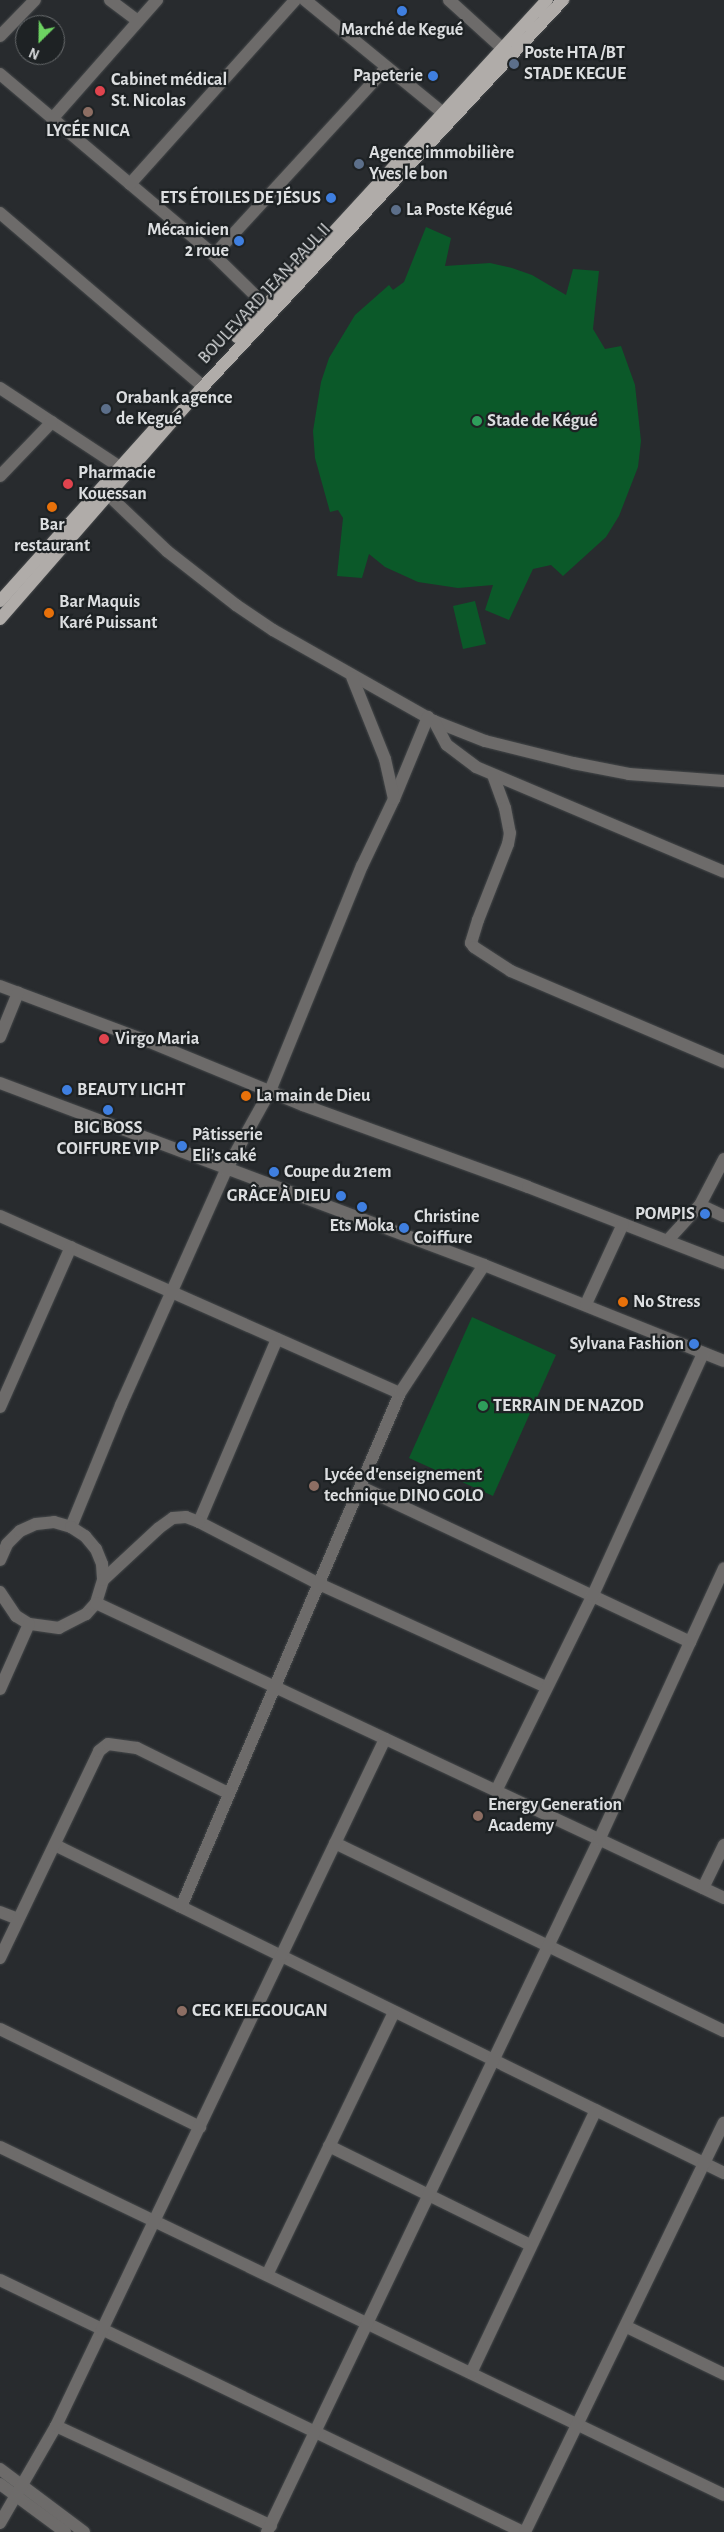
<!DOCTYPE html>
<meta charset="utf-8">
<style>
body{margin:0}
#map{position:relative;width:724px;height:2532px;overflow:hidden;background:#282b2e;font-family:"Alegreya Sans",sans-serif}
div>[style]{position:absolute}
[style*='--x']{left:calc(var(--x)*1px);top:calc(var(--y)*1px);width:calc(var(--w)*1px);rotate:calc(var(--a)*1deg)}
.green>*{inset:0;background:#0b5929}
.roads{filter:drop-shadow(0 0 1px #45484a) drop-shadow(0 0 1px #45484a)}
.minor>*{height:12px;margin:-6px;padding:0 6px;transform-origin:6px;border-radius:6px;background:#6d6b6a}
.major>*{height:12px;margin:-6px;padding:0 6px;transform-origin:6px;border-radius:6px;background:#b0aca9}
.dots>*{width:14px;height:14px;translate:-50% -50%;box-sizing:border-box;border:2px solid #1e2224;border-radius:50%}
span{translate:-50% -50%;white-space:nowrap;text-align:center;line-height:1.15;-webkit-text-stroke:4.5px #1e2224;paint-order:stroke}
.poi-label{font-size:18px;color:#dcdee0;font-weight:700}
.left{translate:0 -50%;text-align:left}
.right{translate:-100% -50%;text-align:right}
.street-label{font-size:18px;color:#dcdee0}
.north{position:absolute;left:15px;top:15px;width:50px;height:50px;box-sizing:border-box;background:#1e2224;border:1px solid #6a6d6f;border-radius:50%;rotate:203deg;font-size:14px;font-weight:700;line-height:20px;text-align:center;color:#dcdee0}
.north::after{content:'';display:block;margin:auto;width:18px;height:22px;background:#6dd362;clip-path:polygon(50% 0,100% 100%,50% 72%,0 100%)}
</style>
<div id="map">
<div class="green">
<i style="clip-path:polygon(426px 227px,451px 238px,445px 266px,490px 263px,512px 268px,532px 275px,566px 295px,573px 269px,599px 271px,593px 329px,605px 349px,621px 346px,635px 385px,641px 441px,638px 467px,619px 516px,606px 537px,563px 576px,551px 565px,533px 569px,509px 620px,485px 610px,493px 585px,458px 588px,418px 582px,385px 567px,369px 554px,362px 578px,337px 576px,343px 518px,338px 510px,330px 512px,315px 458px,313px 431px,321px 382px,329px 358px,355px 315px,389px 285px,393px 290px,404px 282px)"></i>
<i style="clip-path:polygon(475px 601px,486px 644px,463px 649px,453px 606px)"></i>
<i style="clip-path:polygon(472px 1317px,556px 1355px,493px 1496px,409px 1458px)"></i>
</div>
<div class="roads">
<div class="minor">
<i style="--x:110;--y:0;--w:35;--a:37"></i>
<i style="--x:305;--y:0;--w:177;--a:39.3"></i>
<i style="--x:449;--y:0;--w:72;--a:42.2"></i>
<i style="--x:0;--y:36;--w:50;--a:-45.8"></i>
<i style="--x:0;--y:74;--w:280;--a:40.2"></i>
<i style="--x:214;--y:255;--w:71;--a:44.4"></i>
<i style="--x:52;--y:119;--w:159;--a:-48.6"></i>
<i style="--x:130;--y:184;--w:247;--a:-48.1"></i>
<i style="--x:0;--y:213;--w:260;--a:40.5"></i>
<i style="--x:214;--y:255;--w:254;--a:-47.4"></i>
<i style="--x:0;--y:388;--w:144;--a:33.4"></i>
<i style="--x:0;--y:476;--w:75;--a:-46.1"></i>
<i style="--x:102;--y:489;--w:90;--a:43.6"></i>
<i style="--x:167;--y:551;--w:88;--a:38"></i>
<i style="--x:236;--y:605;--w:45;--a:34"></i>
<i style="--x:273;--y:630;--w:185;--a:29.5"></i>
<i style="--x:434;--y:721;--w:55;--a:21.4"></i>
<i style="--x:485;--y:741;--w:91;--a:14"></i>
<i style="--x:573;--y:763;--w:57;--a:11.1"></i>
<i style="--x:629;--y:774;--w:95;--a:4.2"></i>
<i style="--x:434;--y:721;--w:27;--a:62"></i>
<i style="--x:447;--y:745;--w:36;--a:37"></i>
<i style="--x:476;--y:767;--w:269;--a:22.9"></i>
<i style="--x:493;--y:775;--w:35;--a:70"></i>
<i style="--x:505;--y:808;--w:25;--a:79"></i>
<i style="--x:510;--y:833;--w:11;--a:100"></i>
<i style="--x:508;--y:844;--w:82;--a:111.5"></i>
<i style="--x:478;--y:920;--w:24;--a:107"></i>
<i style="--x:471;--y:943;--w:5;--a:53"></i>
<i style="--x:474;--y:947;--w:44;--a:33"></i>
<i style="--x:511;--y:971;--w:232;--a:23.1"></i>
<i style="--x:394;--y:799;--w:89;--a:-67.5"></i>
<i style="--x:0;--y:986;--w:160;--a:20.5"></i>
<i style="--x:150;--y:1042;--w:165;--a:22.4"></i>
<i style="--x:303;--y:1105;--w:239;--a:20"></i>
<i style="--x:528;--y:1187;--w:210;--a:21.2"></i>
<i style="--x:0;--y:1037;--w:48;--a:-67.8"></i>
<i style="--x:0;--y:1083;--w:517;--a:20.61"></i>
<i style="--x:484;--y:1265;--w:258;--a:21.8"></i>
<i style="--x:700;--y:1205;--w:26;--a:25"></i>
<i style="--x:0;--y:1216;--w:437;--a:23.9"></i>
<i style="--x:668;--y:1240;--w:47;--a:-47.6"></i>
<i style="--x:700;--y:1205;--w:52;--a:-62.4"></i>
<i style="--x:586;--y:1304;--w:88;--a:-65.2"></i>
<i style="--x:277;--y:1339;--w:199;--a:113.1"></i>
<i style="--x:199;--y:1522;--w:135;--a:27.3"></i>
<i style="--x:319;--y:1584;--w:249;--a:24.4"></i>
<i style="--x:0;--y:1407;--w:175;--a:-66.1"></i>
<i style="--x:361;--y:1487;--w:364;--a:25.2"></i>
<i style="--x:71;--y:1527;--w:132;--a:-67.7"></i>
<i style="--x:121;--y:1405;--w:257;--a:-65.9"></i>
<i style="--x:226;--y:1170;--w:90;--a:-60.9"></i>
<i style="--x:270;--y:1091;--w:243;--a:-67.8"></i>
<i style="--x:362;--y:866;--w:74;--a:-64.5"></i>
<i style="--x:394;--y:799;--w:41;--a:-102.7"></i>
<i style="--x:385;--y:759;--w:88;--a:-111.9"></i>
<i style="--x:0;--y:1560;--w:17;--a:-66"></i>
<i style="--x:7;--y:1544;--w:18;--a:-45"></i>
<i style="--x:20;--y:1531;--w:17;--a:-24"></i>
<i style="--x:36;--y:1524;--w:18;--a:-6"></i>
<i style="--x:54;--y:1522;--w:18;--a:16"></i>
<i style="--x:71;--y:1527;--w:17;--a:33"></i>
<i style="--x:85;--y:1536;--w:17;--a:50"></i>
<i style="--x:96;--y:1549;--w:16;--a:68"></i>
<i style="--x:102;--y:1564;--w:16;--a:86"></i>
<i style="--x:103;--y:1580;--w:24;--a:107"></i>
<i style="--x:96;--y:1603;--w:15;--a:132"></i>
<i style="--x:86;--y:1614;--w:30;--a:153"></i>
<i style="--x:59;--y:1628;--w:30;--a:-172"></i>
<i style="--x:29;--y:1624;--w:15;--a:-148"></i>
<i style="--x:16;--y:1616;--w:29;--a:-124"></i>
<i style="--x:103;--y:1580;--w:76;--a:-42.9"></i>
<i style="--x:159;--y:1528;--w:17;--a:-36"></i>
<i style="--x:173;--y:1518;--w:13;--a:-4"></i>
<i style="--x:186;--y:1517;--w:14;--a:21"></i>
<i style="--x:96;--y:1603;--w:694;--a:25.16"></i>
<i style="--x:0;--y:1689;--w:71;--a:-66"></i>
<i style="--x:496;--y:1791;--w:216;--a:-63.7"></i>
<i style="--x:592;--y:1597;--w:268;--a:-65.5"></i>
<i style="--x:335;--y:1843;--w:432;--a:25.8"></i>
<i style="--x:55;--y:1845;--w:745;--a:26.12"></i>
<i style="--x:703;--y:1888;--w:48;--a:-64"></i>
<i style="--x:181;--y:1907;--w:559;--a:-66.92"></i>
<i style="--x:400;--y:1393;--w:153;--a:-56.7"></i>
<i style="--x:0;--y:1912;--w:19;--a:21"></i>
<i style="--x:0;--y:1958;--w:229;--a:-64.4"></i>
<i style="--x:99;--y:1751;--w:11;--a:-38"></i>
<i style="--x:108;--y:1744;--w:29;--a:8"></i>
<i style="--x:137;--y:1748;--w:102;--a:26.3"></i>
<i style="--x:0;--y:2029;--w:223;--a:26.1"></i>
<i style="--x:329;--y:2146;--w:224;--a:26.2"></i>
<i style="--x:0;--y:2147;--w:803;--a:25.67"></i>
<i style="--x:267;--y:2275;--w:292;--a:-64.2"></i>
<i style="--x:0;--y:2280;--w:581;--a:25.73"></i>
<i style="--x:627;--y:2327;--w:108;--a:25.9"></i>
<i style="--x:471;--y:2373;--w:291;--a:-64.6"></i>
<i style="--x:56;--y:2426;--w:237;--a:24.9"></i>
<i style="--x:0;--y:2469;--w:105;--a:36.9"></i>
<i style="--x:0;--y:2484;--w:81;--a:36.4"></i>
<i style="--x:0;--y:2523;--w:112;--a:-60"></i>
<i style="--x:56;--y:2426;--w:762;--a:-64.41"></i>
<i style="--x:267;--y:2532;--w:768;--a:-64.37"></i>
<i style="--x:599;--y:1840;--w:299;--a:-65.3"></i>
<i style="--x:525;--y:2532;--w:455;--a:-64.1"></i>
</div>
<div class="major">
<i style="--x:237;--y:337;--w:458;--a:-47.4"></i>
<i style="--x:0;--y:601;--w:235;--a:-48.1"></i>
<i style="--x:0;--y:619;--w:304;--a:-48.9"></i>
<i style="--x:200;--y:390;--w:533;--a:-47.05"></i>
</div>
</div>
<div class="dots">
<i style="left:402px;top:11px;background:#3f7fe0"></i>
<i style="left:514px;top:64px;background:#5c6f8a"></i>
<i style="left:433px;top:76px;background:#3f7fe0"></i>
<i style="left:100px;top:91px;background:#e0444e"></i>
<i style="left:88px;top:112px;background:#8d6e63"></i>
<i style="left:359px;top:164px;background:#5c6f8a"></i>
<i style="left:331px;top:198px;background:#3f7fe0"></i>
<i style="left:396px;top:210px;background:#5c6f8a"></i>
<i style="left:239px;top:241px;background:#3f7fe0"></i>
<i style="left:106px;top:409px;background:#5c6f8a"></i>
<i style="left:477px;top:421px;background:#2e9e5b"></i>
<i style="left:68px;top:484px;background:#e0444e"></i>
<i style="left:52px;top:507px;background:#e8710a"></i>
<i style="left:49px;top:613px;background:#e8710a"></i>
<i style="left:104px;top:1039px;background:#e0444e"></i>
<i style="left:67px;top:1090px;background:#3f7fe0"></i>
<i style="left:246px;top:1096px;background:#e8710a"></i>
<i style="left:108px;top:1110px;background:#3f7fe0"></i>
<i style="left:182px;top:1146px;background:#3f7fe0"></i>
<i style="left:274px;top:1172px;background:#3f7fe0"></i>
<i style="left:341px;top:1196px;background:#3f7fe0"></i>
<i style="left:362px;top:1207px;background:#3f7fe0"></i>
<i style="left:705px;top:1214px;background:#3f7fe0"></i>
<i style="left:404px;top:1228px;background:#3f7fe0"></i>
<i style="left:623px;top:1302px;background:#e8710a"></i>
<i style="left:694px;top:1344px;background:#3f7fe0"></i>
<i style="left:483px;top:1406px;background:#2e9e5b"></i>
<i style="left:314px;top:1486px;background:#8d6e63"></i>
<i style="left:478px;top:1816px;background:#8d6e63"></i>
<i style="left:182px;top:2011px;background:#8d6e63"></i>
</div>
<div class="poi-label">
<span style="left:402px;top:30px">Marché de Kegué</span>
<span class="left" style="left:524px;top:64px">Poste HTA /BT<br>STADE KEGUE</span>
<span class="right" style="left:423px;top:76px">Papeterie</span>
<span class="left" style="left:111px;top:91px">Cabinet médical<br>St. Nicolas</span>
<span style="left:88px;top:131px">LYCÉE NICA</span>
<span class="left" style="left:369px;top:164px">Agence immobilière<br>Yves le bon</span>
<span class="right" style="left:321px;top:198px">ETS ÉTOILES DE JÉSUS</span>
<span class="left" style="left:406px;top:210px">La Poste Kégué</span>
<span class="right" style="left:229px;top:241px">Mécanicien<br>2 roue</span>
<span class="left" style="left:116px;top:409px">Orabank agence<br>de Kegué</span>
<span class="left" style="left:487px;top:421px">Stade de Kégué</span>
<span class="left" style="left:78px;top:484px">Pharmacie<br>Kouessan</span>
<span style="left:52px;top:536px">Bar<br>restaurant</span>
<span class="left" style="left:59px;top:613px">Bar Maquis<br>Karé Puissant</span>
<span class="left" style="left:115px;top:1039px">Virgo Maria</span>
<span class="left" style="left:77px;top:1090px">BEAUTY LIGHT</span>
<span class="left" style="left:256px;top:1096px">La main de Dieu</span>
<span style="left:108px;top:1139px">BIG BOSS<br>COIFFURE VIP</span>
<span class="left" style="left:192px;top:1146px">Pâtisserie<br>Eli's caké</span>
<span class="left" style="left:284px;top:1172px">Coupe du 21em</span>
<span class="right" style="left:331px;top:1196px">GRÂCE À DIEU</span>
<span class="right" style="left:695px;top:1214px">POMPIS</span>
<span class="left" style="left:414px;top:1228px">Christine<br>Coiffure</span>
<span style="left:362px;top:1226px">Ets Moka</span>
<span class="left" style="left:633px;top:1302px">No Stress</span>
<span class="right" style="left:684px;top:1344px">Sylvana Fashion</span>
<span class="left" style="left:493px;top:1406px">TERRAIN DE NAZOD</span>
<span class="left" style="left:324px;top:1486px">Lycée d'enseignement<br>technique DINO GOLO</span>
<span class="left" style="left:488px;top:1816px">Energy Generation<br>Academy</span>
<span class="left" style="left:192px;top:2011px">CEG KELEGOUGAN</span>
</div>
<div class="street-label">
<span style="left:265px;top:294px;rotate:-47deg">BOULEVARD JEAN-PAUL II</span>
</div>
<div class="north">N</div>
</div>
